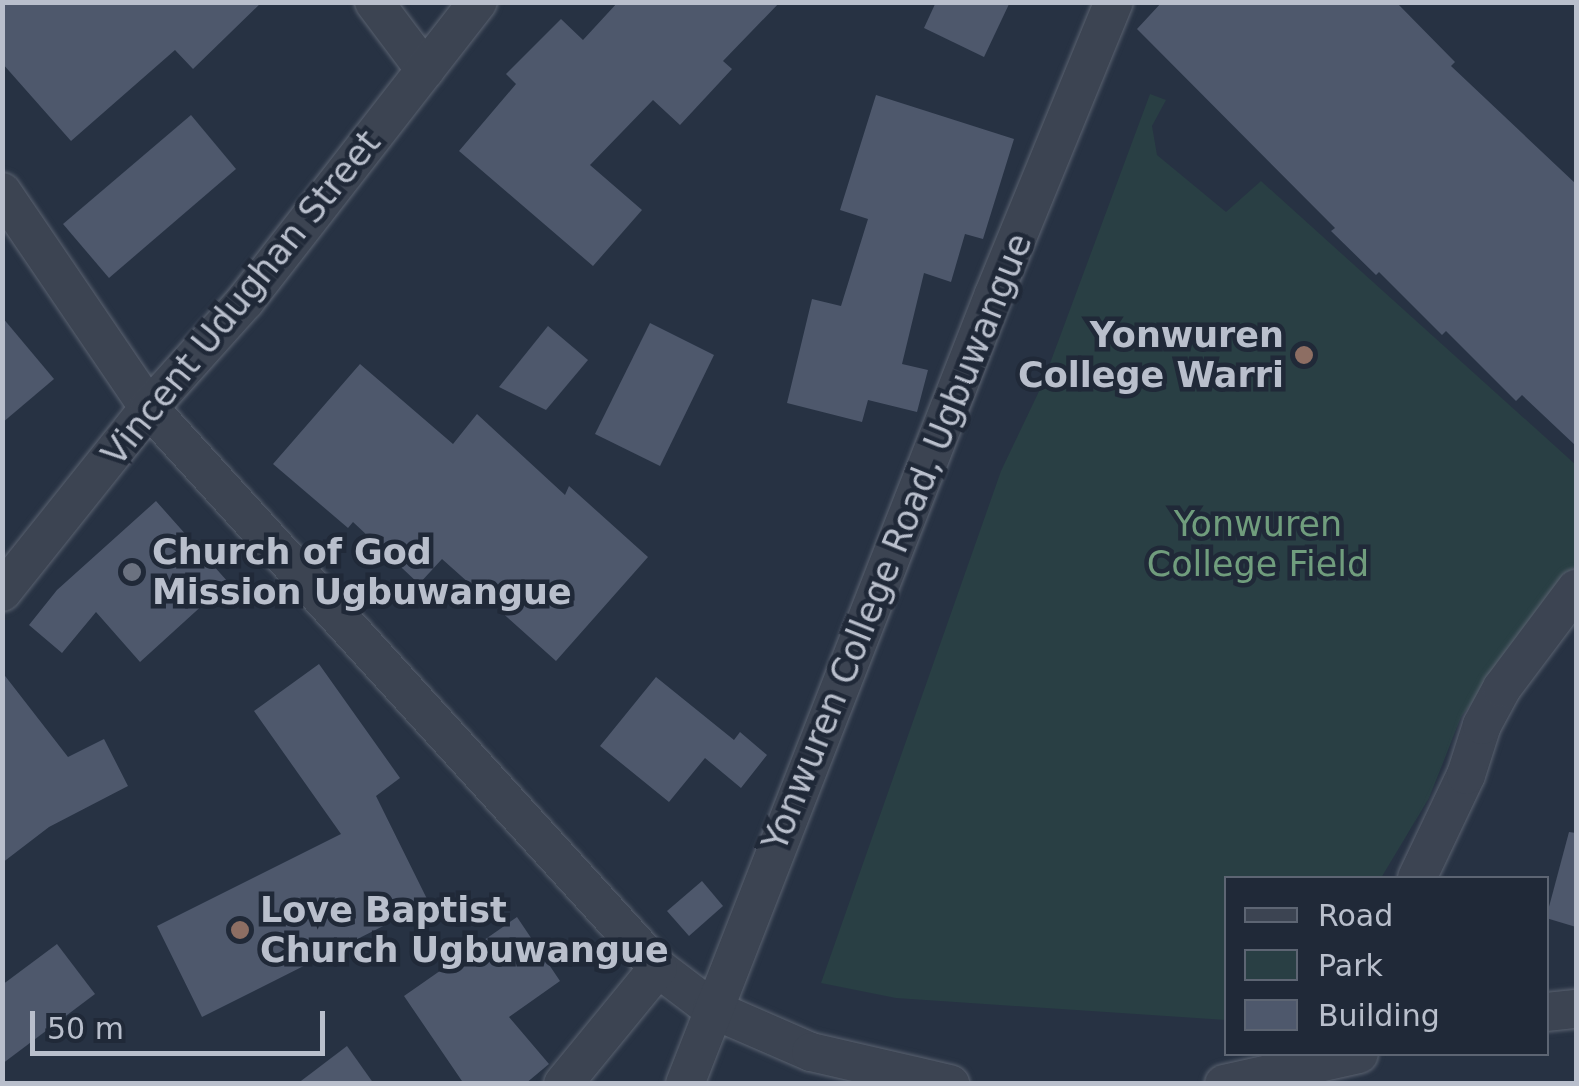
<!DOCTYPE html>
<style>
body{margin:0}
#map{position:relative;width:1579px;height:1086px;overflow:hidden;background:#273243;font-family:"DejaVu Sans",sans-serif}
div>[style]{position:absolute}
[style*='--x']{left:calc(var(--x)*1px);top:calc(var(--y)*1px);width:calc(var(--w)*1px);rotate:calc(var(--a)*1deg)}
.green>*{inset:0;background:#293f44}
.building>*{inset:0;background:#4e586c}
.roads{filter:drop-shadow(0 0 2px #5a6270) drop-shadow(0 0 2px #5a6270)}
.minor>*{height:38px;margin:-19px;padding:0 19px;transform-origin:19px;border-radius:19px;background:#3c4452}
.dots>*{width:28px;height:28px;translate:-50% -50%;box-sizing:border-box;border:5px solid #202938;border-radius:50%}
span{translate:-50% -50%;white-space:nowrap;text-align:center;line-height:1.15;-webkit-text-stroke:9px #202938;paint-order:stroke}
.street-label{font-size:35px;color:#b9bfcc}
.poi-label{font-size:35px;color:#b9bfcc;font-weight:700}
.right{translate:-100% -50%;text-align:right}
.left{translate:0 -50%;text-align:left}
.park-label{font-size:35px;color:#709d7d}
.frame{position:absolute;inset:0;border:5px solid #b9bfcc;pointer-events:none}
.legend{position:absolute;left:1224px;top:876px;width:325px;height:180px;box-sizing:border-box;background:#202938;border:2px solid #5d6573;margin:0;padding:12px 18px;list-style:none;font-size:30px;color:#b9bfcc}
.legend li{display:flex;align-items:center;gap:20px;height:50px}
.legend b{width:50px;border:2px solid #5d6573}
.scale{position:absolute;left:30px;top:1011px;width:295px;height:45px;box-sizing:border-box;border:5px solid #b9bfcc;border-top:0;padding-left:12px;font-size:30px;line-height:35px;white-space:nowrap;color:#b9bfcc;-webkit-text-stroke:8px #202938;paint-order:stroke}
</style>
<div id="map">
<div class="green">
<i style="clip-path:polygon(1150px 94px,1166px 100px,1152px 126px,1157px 155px,1226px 212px,1261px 181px,1576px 465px,1576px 564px,1461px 717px,1429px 798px,1381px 878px,1226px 878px,1226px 1020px,896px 998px,821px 983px,1001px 471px,1042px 385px)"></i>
</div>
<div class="building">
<i style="clip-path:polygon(2px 2px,262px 2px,193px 69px,175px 50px,71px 141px,2px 63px)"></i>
<i style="clip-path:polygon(618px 2px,780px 2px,723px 61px,732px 69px,680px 125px,653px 100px,590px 165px,642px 210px,593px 266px,459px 151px,516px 84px,506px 74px,561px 19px,583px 40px)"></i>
<i style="clip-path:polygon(936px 2px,1010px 2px,984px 57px,924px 28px)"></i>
<i style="clip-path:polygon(1162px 2px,1396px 2px,1455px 62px,1451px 66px,1576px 184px,1576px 446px,1522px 395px,1516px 401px,1446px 331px,1442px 335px,1379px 272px,1376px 275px,1331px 231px,1335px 228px,1137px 29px)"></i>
<i style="clip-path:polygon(876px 95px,1014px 139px,983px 239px,965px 234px,951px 282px,924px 273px,902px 364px,928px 370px,917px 412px,868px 400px,862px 422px,787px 403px,812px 299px,841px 306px,868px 219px,840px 210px)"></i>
<i style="clip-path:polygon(191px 115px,236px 169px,109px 278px,63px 224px)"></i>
<i style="clip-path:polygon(2px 317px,54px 379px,2px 423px)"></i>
<i style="clip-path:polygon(650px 323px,714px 355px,660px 466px,595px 434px)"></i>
<i style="clip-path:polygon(548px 326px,588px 360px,546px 410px,499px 387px)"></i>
<i style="clip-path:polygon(360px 364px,453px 444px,477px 414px,565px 495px,569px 486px,648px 557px,556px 661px,442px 559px,419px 584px,353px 522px,348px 528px,273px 464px)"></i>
<i style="clip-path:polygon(156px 501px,228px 582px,140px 662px,96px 612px,62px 653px,29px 625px,57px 590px)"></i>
<i style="clip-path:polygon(319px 664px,400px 778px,376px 796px,429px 903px,202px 1017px,157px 926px,341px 834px,254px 711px)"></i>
<i style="clip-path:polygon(2px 672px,68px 757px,104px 739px,128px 786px,49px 827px,2px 863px)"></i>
<i style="clip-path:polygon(656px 677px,734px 740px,740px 732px,767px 755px,741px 788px,705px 758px,669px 802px,600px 746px)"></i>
<i style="clip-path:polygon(1569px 832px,1576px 833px,1576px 927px,1546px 918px)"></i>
<i style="clip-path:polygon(702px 881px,723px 906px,689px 936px,667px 911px)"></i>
<i style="clip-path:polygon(517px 917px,560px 981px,509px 1017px,549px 1064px,525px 1084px,464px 1084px,404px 996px)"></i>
<i style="clip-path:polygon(57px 944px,95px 994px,2px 1064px,2px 985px)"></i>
<i style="clip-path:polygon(347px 1046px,374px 1084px,297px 1084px)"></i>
</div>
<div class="roads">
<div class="minor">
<i style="--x:374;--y:2;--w:85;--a:53.1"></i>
<i style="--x:2;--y:192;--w:261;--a:55.8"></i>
<i style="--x:149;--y:408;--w:757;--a:47.73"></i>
<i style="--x:658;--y:968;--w:68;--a:37.2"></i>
<i style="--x:712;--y:1009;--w:108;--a:23.5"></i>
<i style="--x:811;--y:1052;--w:143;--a:13"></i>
<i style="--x:2;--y:592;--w:236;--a:-51.4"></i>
<i style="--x:149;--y:408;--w:144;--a:-48.1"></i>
<i style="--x:245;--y:301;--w:379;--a:-52.1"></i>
<i style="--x:1417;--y:878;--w:114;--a:-64.6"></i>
<i style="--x:1466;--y:775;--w:52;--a:-72.3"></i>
<i style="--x:1482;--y:725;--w:42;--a:-61.6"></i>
<i style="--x:1502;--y:688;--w:124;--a:-53.2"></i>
<i style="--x:1546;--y:1012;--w:30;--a:-6"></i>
<i style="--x:563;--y:1084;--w:150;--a:-50.7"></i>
<i style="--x:685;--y:1084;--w:848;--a:-68.64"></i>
<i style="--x:994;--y:294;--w:316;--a:-67.7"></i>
<i style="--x:1224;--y:1084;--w:138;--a:-12.5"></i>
</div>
</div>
<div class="dots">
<i style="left:1304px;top:355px;background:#8d6e63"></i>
<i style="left:132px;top:572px;background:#6b7280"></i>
<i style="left:240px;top:930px;background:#8d6e63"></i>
</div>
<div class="street-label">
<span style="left:241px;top:298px;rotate:-51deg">Vincent Udughan Street</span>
<span style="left:897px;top:542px;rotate:-68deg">Yonwuren College Road, Ugbuwangue</span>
</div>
<div class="poi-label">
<span class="right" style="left:1284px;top:355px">Yonwuren<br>College Warri</span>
<span class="left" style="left:152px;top:572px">Church of God<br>Mission Ugbuwangue</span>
<span class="left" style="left:260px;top:930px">Love Baptist<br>Church Ugbuwangue</span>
</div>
<div class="park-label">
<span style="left:1258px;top:544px">Yonwuren<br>College Field</span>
</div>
<div class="frame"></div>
<ul class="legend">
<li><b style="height:12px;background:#3c4452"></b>Road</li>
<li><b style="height:28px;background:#293f44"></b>Park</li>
<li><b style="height:28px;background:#4e586c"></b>Building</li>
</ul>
<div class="scale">50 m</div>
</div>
